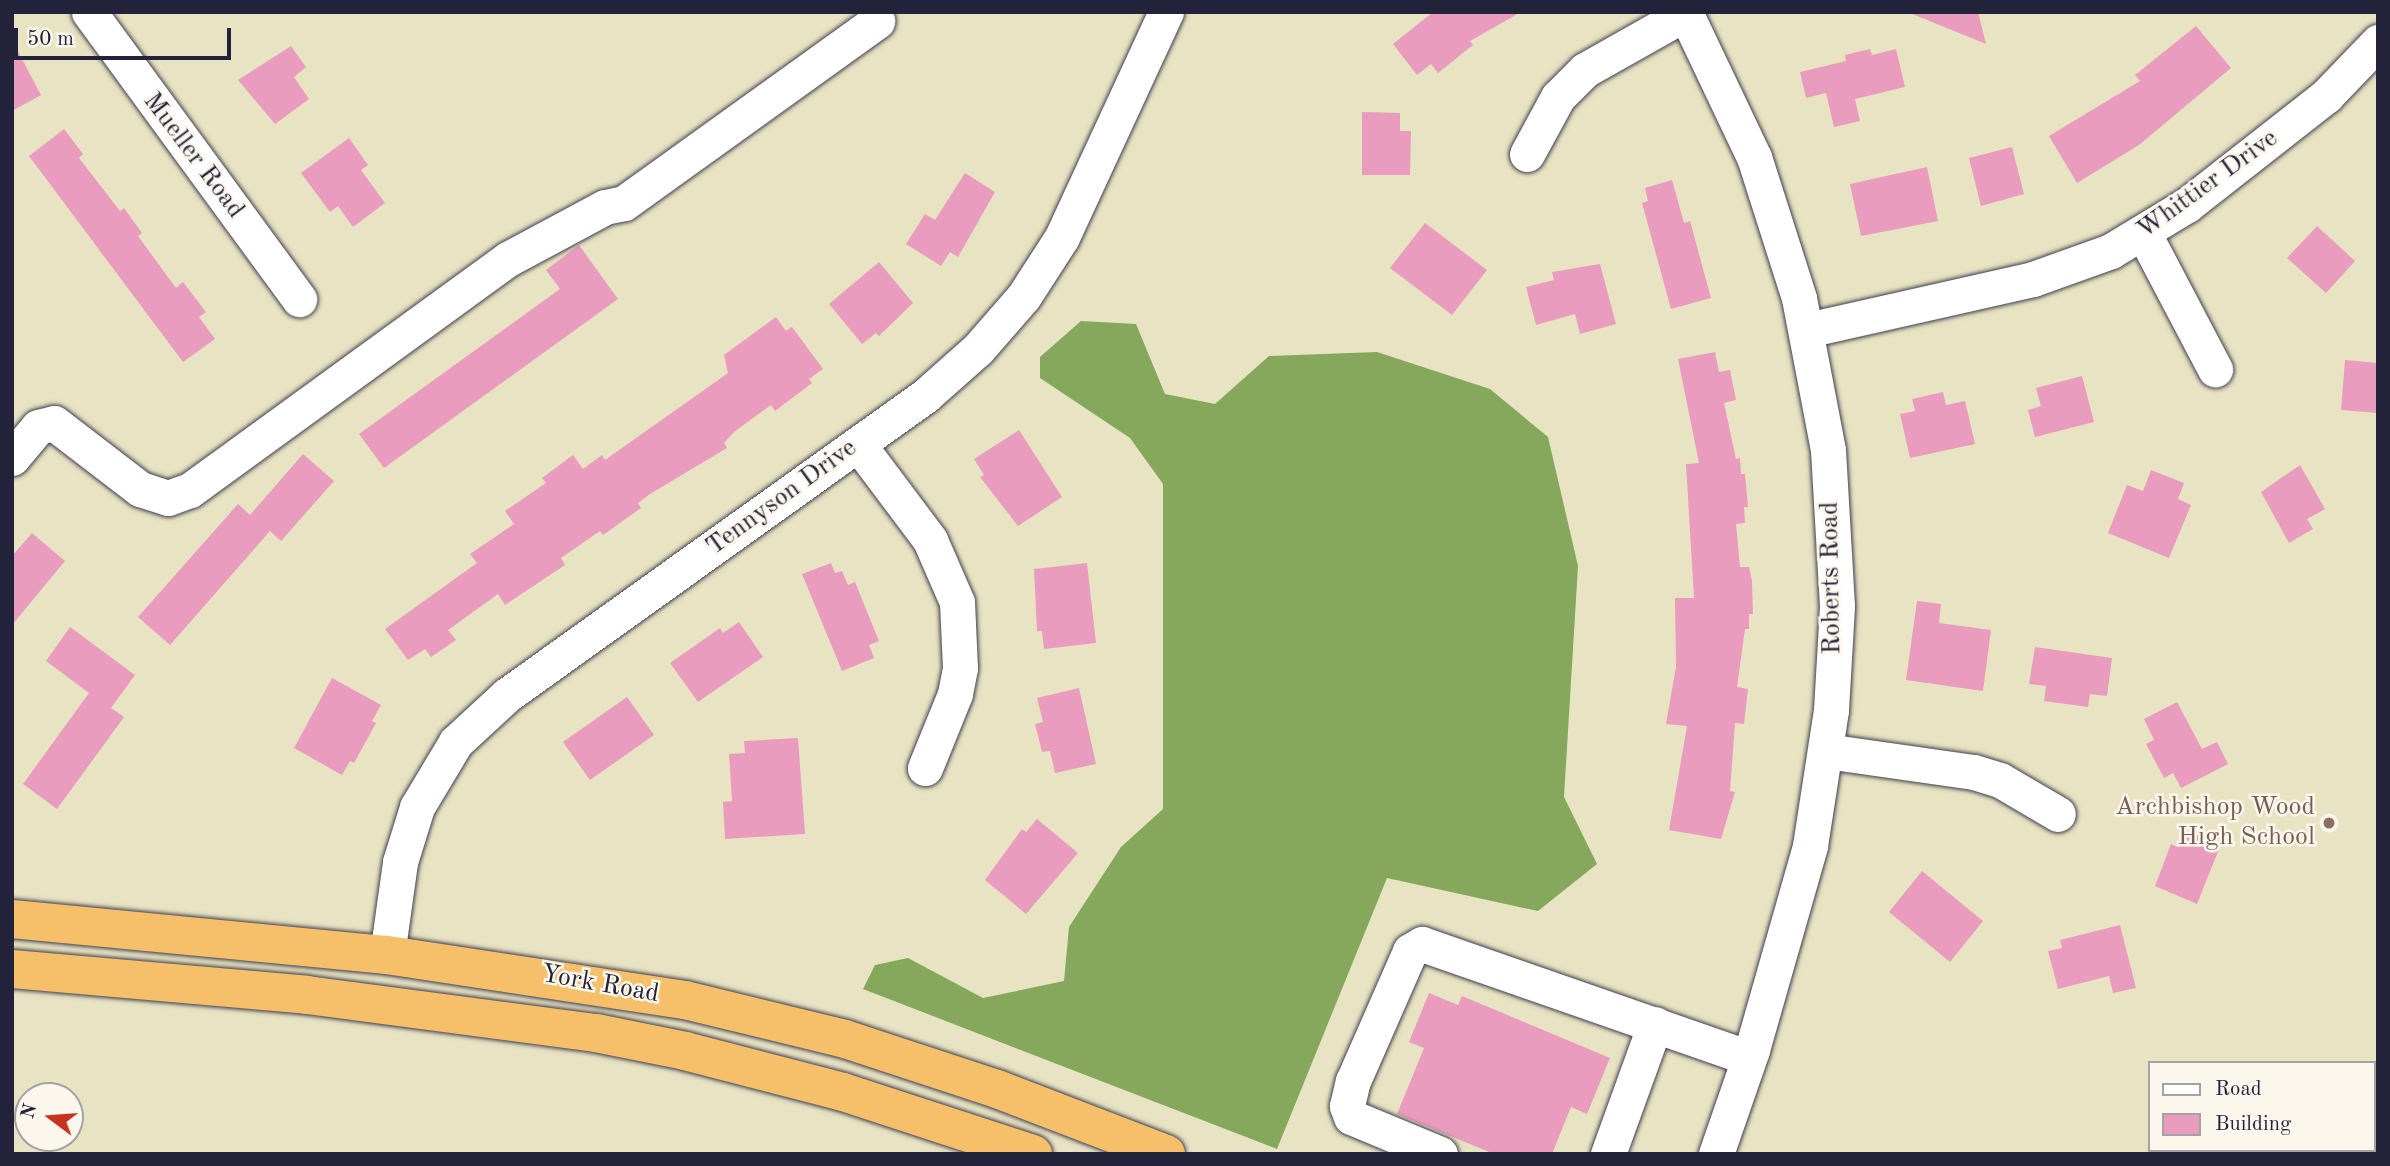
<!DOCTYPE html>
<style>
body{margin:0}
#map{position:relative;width:2390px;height:1166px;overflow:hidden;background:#e8e3c2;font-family:"Old Standard TT",serif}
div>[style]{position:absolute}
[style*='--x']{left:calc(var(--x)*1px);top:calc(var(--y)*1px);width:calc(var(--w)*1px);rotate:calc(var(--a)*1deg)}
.forest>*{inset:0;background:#86a85c}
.building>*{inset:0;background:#ea9cbf}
.roads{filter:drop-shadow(0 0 2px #403f4f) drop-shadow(0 0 2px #403f4f)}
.minor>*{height:35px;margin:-17.5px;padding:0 17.5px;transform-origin:17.5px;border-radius:17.5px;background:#fff}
.highway>*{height:38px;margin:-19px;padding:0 19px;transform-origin:19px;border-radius:19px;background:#f6c06b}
.dots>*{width:19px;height:19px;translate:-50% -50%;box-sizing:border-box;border:4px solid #fbf7ec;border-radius:50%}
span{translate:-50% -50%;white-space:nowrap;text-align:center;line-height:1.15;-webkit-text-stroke:5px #fbf7ec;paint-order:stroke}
.street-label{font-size:26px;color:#22223b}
.education-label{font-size:26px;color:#785e54}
.right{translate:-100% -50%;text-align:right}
.frame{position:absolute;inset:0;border:14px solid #22223b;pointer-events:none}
.legend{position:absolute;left:2148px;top:1061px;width:228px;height:91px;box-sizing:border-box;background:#fbf7ec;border:2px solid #a4a2a5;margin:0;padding:9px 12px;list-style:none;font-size:21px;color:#22223b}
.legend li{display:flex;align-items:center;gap:14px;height:35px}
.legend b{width:35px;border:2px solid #a4a2a5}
.north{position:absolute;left:14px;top:1082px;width:70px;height:70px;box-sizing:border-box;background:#fbf7ec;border:2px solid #a4a2a5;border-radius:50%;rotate:286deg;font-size:19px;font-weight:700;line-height:28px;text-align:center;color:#22223b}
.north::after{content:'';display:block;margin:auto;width:24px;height:32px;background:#c8321e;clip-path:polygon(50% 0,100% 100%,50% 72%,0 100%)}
.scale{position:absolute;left:14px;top:28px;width:217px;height:32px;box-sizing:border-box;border:4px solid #22223b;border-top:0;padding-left:9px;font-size:21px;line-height:24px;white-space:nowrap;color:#22223b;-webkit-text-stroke:5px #fbf7ec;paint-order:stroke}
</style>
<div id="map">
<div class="forest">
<i style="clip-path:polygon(1081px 321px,1136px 324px,1165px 394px,1215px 404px,1269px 356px,1377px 352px,1490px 389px,1548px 437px,1578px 566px,1564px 797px,1597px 864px,1538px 911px,1387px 878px,1277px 1149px,863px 989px,875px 965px,908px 958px,983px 998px,1064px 981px,1069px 927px,1121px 847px,1163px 809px,1163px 484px,1130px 438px,1040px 378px,1040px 357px)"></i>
</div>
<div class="building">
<i style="clip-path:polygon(1433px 12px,1521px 12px,1470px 41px,1473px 45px,1438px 73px,1431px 64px,1417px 75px,1393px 44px)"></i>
<i style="clip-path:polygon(1910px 12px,1978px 12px,1986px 44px,1910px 13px)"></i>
<i style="clip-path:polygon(2196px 26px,2231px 68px,2139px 145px,2077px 183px,2049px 136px,2140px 81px,2135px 75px)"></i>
<i style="clip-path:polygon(12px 40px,41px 95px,12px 111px)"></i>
<i style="clip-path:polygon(291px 46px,306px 67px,294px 77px,309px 99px,275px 124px,238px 80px)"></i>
<i style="clip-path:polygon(1870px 49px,1872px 55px,1896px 49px,1905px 87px,1855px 99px,1860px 121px,1834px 127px,1826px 93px,1806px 98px,1800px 72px,1846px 61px,1845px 55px)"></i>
<i style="clip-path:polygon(1362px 112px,1400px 113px,1400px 131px,1411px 131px,1410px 175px,1362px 175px)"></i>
<i style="clip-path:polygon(64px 129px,83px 154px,79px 158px,120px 211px,124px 208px,142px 233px,138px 236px,176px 288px,183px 282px,206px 312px,199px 317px,215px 339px,183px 362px,29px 156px)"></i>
<i style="clip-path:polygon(349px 138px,368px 165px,361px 170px,385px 203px,353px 227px,338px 206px,330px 212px,301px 173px)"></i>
<i style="clip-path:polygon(2012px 147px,2024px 194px,1981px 206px,1969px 158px)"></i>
<i style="clip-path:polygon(1927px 167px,1938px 221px,1861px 236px,1850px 184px)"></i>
<i style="clip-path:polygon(965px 173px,995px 192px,958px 257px,950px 252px,941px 266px,906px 244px,925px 214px,935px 220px)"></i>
<i style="clip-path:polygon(1672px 180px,1684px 223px,1690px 221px,1711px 298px,1671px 309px,1642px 203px,1648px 201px,1645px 188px)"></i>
<i style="clip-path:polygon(1425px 223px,1487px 270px,1452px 315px,1390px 268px)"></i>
<i style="clip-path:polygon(2317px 226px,2355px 261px,2326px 293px,2287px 258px)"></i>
<i style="clip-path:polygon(579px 245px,618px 299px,384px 468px,359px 434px,560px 289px,546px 270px)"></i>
<i style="clip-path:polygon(879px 262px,913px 303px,879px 336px,876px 333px,862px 344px,829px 304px)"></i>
<i style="clip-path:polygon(1600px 264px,1616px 324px,1580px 334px,1575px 314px,1536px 325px,1526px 287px,1554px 280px,1552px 272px)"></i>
<i style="clip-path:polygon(776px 317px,786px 331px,792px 327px,823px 369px,809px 379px,812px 383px,775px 411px,771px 405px,734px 432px,724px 443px,727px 448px,650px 494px,638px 503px,641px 508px,603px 535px,600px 531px,561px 558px,565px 565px,505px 605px,498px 594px,448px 630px,456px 640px,431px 657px,425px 649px,408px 660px,385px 629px,477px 563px,470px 554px,514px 524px,505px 511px,546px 483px,542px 478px,573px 455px,583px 469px,602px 455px,605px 460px,728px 373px,724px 355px)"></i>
<i style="clip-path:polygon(1715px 352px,1719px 372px,1730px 370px,1736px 400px,1724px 403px,1736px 459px,1740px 458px,1741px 474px,1745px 474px,1748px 507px,1744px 507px,1745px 523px,1736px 524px,1740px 567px,1749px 567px,1752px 581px,1753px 614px,1749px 614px,1749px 629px,1745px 629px,1737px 687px,1748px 689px,1744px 724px,1735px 723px,1730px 791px,1735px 792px,1721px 839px,1669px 830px,1687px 726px,1666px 724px,1676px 667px,1675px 598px,1694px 598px,1686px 464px,1699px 463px,1678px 359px)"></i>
<i style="clip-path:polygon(2345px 360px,2378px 363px,2378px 413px,2341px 410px)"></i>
<i style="clip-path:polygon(2082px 376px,2094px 422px,2035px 437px,2028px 410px,2041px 406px,2036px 388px)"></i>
<i style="clip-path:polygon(1943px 392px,1946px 405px,1965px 401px,1975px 444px,1910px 458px,1900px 414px,1915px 411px,1912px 399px)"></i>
<i style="clip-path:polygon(1019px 430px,1062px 497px,1018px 526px,980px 477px,984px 475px,974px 459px)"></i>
<i style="clip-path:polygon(303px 454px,334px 481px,281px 541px,270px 531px,170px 645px,138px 617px,238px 504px,250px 515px)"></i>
<i style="clip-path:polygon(2300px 465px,2325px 509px,2307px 519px,2313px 529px,2289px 543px,2261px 492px)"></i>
<i style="clip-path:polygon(2151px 470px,2184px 483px,2178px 499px,2191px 505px,2169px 558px,2108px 533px,2127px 485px,2143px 491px)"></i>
<i style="clip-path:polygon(32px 533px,65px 561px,12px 625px,12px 556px)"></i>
<i style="clip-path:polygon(831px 563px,835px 573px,842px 571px,848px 585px,855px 582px,879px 641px,869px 645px,874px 658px,842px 671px,802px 574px)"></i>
<i style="clip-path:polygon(1087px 563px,1096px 643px,1044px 649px,1042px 631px,1037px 631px,1034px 569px)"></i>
<i style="clip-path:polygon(1917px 601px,1941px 604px,1939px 623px,1991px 630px,1983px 691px,1906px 680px)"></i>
<i style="clip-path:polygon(739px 622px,763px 657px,698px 702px,670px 663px,720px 628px,723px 633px)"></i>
<i style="clip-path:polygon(70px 627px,135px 675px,111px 708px,124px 717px,57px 809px,23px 784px,89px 693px,46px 661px)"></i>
<i style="clip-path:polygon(2035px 647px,2112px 658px,2107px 696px,2090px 694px,2088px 707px,2044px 701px,2046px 686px,2029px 684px)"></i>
<i style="clip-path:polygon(332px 678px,381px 705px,372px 721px,376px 723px,354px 763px,350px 761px,342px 775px,294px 748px)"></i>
<i style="clip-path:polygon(1079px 688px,1096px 764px,1055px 773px,1050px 751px,1042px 752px,1035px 724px,1043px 722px,1037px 698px)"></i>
<i style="clip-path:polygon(627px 697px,654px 735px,590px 780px,563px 742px)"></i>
<i style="clip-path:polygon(2177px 702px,2202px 749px,2217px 742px,2228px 764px,2181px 788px,2173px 773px,2164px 778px,2146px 744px,2154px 740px,2144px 719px)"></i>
<i style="clip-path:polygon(798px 738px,805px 834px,725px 839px,723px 802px,732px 801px,729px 754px,745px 753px,744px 741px)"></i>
<i style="clip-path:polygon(1037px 819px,1078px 853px,1026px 914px,985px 880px,1022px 829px,1026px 832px)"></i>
<i style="clip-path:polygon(2183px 830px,2221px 844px,2197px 904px,2155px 886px,2171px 844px,2177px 847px)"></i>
<i style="clip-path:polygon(1922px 871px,1983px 921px,1950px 962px,1889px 912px)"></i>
<i style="clip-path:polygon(2120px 925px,2136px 988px,2113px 993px,2109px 976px,2058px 989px,2048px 951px,2062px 948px,2060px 940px)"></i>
<i style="clip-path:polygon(1429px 993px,1458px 1005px,1462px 996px,1610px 1058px,1587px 1114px,1571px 1107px,1552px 1154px,1494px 1154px,1397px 1114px,1424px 1048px,1409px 1042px)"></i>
</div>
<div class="roads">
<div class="minor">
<i style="--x:89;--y:12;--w:356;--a:53.8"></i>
<i style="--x:1685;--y:12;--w:161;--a:64.6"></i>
<i style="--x:1754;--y:157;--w:148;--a:72.3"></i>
<i style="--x:1799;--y:298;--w:155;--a:79.2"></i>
<i style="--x:1828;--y:450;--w:156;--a:86.7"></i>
<i style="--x:1837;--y:606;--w:104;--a:93.3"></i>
<i style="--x:1831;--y:710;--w:138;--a:98.8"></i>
<i style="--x:1810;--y:846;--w:212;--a:105.9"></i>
<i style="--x:1752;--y:1050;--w:110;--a:109.1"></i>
<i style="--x:1527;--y:154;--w:65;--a:-61.5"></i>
<i style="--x:1558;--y:97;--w:38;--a:-45"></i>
<i style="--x:1585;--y:70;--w:118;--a:-29.4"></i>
<i style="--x:2144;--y:234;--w:153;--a:62.3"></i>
<i style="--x:1807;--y:330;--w:232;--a:-12.7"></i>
<i style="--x:2033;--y:279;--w:83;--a:-19.7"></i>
<i style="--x:2111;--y:251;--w:89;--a:-31.2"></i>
<i style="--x:2187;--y:205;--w:177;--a:-38.1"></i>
<i style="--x:2326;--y:96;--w:75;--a:-46.1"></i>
<i style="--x:858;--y:444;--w:120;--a:53.1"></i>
<i style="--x:930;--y:540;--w:68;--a:66.5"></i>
<i style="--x:957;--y:602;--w:66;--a:87.4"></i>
<i style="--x:960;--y:668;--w:26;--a:101"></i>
<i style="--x:955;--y:694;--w:80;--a:112.1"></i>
<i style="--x:12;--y:458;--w:40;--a:-50"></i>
<i style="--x:38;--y:427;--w:16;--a:-14"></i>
<i style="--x:54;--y:423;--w:108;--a:37.5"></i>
<i style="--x:140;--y:489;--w:29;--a:18"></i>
<i style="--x:168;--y:498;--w:23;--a:-20"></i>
<i style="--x:190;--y:490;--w:393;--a:-36"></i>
<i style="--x:508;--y:259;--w:110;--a:-28.2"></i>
<i style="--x:605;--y:207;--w:19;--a:-12"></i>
<i style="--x:624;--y:203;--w:312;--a:-35.7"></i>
<i style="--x:1826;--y:751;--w:149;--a:8.1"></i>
<i style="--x:1974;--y:772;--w:27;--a:17"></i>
<i style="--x:2000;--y:780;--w:67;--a:30.4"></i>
<i style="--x:387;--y:955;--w:94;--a:-82"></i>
<i style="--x:400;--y:862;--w:58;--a:-72.8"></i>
<i style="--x:417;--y:807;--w:76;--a:-59"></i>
<i style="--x:456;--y:742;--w:69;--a:-42.7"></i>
<i style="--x:507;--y:695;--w:514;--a:-35.58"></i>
<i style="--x:925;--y:396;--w:71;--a:-41.6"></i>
<i style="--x:978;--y:349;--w:70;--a:-49"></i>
<i style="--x:1024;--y:296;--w:70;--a:-57.2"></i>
<i style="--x:1062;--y:237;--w:248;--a:-65.2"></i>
<i style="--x:2374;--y:1121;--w:4;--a:14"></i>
<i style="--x:1440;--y:1154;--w:96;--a:-157.4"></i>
<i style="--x:1351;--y:1117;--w:12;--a:-110"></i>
<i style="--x:1347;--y:1106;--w:26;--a:-77"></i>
<i style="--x:1353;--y:1081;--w:142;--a:-66.3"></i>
<i style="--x:1410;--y:951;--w:14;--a:-30"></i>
<i style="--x:1422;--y:944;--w:346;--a:19.2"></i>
<i style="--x:1608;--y:1154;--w:138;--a:-70.1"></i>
<i style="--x:2209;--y:1154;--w:4;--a:-76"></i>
</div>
<div class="highway">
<i style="--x:12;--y:919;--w:377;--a:5.5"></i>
<i style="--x:387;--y:955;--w:301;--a:8.6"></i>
<i style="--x:685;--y:1000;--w:165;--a:13.7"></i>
<i style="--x:845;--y:1039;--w:160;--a:18.2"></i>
<i style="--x:997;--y:1089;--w:181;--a:21"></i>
<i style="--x:12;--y:969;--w:296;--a:5"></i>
<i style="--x:307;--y:995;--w:291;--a:7.5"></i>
<i style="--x:596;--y:1033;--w:91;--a:11.4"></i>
<i style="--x:685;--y:1051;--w:163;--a:14.5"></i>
<i style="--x:843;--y:1092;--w:200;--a:18.1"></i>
</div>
</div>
<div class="dots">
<i style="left:2329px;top:823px;background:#8d6e63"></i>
</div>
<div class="street-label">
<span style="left:193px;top:156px;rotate:53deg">Mueller Road</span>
<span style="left:2208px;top:185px;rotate:-36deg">Whittier Drive</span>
<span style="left:782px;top:498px;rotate:-36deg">Tennyson Drive</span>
<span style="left:1832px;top:578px;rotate:-91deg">Roberts Road</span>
<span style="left:600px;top:985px;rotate:10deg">York Road</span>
</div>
<div class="education-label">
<span class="right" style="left:2315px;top:823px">Archbishop Wood<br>High School</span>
</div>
<div class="frame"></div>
<ul class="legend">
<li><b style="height:9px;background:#fff"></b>Road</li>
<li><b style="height:19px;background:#ea9cbf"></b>Building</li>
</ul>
<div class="north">N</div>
<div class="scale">50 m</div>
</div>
